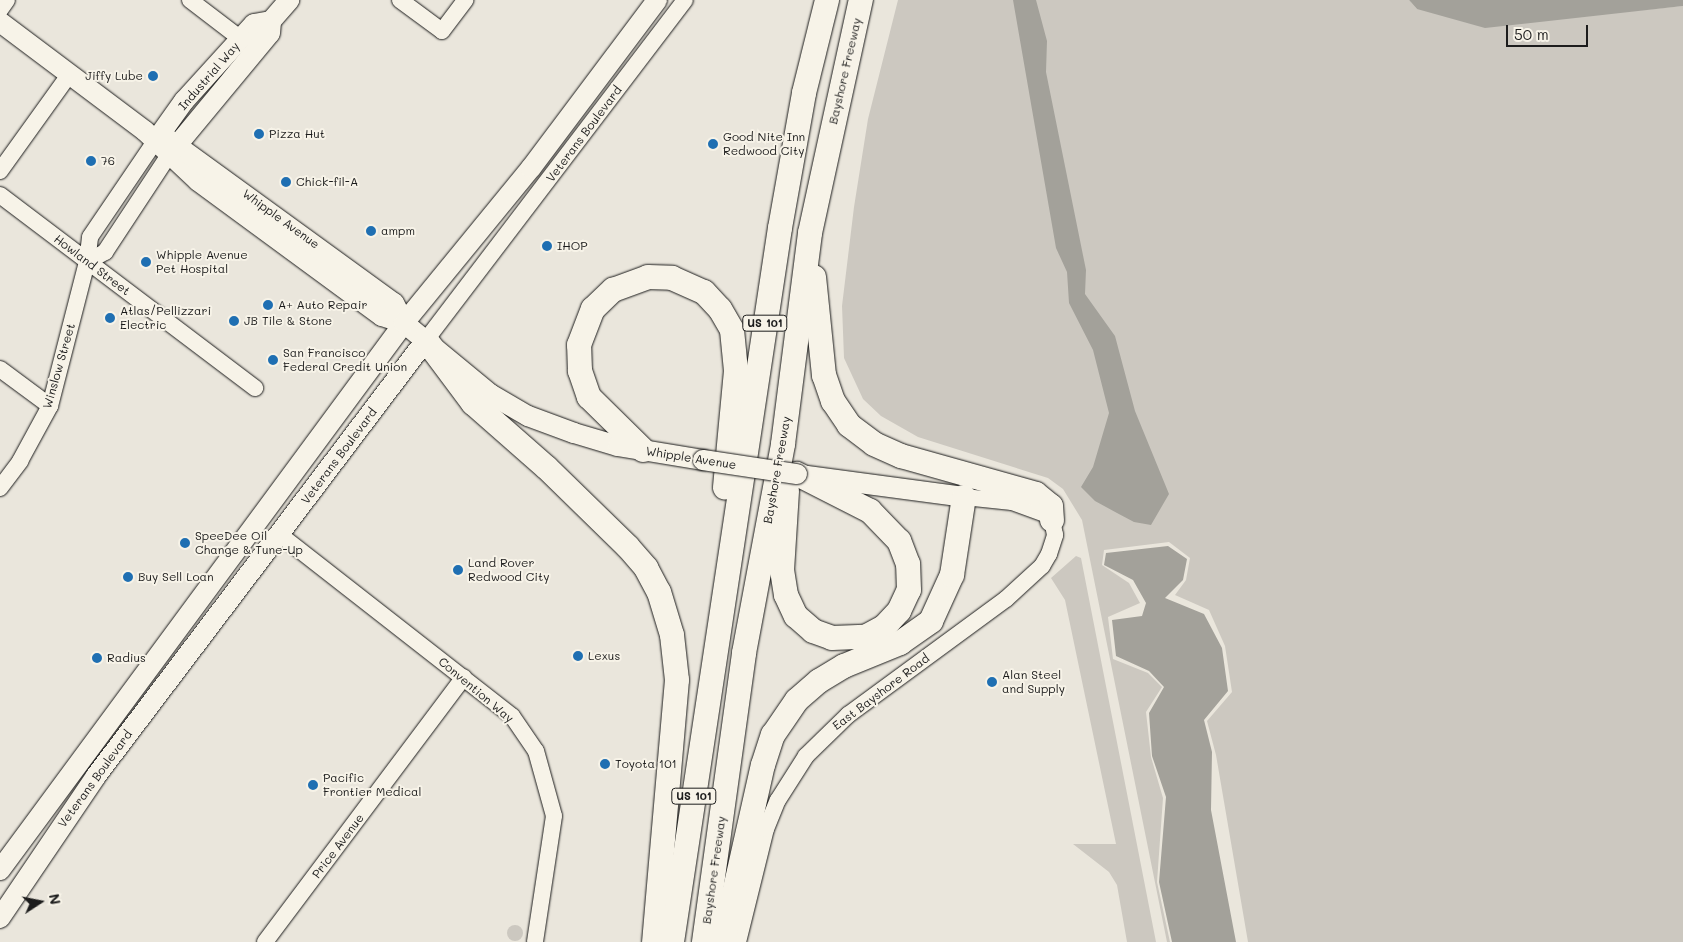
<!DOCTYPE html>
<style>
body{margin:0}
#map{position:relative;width:1683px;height:942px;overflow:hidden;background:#eae6dc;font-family:Mali,sans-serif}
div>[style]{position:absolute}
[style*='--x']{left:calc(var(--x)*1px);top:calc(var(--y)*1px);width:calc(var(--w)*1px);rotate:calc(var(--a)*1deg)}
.green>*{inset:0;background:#ccc8c0}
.round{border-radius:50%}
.water>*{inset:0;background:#a3a19a}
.roads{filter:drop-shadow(0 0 1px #1c1c1c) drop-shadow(0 0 1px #1c1c1c)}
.minor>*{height:16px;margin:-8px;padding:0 8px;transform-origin:8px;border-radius:8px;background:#f7f3e8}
.major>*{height:20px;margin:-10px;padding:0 10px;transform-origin:10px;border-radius:10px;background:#f7f3e8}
.highway>*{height:24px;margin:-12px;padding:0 12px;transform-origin:12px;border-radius:12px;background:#f7f3e8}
.bridges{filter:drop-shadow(0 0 1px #1c1c1c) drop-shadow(0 0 1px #1c1c1c)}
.major-bridge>*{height:20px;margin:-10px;padding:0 10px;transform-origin:10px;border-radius:10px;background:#f7f3e8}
.dots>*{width:14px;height:14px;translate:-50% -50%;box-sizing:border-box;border:2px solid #f7f3e8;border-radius:50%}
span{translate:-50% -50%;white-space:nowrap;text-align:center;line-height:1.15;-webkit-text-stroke:4px #f7f3e8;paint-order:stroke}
.shield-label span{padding:1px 4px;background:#f7f3e8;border:1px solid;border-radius:4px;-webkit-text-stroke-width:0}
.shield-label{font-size:11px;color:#1c1c1c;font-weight:700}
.street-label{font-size:12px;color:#1c1c1c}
.poi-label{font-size:12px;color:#1c1c1c}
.right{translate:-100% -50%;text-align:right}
.left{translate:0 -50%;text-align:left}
.north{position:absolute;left:15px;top:877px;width:50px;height:50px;-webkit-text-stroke:4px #f7f3e8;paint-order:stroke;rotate:79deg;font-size:14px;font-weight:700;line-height:20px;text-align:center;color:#1c1c1c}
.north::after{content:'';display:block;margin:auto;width:18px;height:22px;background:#1c1c1c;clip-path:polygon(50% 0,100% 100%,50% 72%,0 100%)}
.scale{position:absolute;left:1506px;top:25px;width:82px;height:22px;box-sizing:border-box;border:2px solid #1c1c1c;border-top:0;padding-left:6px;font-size:15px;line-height:18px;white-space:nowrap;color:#1c1c1c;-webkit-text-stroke:4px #f7f3e8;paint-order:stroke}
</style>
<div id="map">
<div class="green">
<i style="clip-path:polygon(898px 0,1409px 0,1417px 9px,1622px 12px,1683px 6px,1683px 942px,1248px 942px,1216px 755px,1207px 721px,1232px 692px,1225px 646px,1209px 610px,1175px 595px,1186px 580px,1190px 558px,1169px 542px,1104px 550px,1102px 565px,1129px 583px,1140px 603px,1108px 617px,1113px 659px,1148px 673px,1162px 687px,1146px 712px,1151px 757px,1163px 798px,1157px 882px,1170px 942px,1167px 942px,1082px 520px,1063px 489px,1048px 478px,918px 437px,881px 416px,863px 399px,844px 358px,842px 306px,854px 207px,868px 119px)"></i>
<i style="clip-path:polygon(1076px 556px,1081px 558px,1156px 942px,1127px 942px,1117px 885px,1109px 872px,1073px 844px,1116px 844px,1065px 600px,1051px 578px)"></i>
<i class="round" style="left:507px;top:925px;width:16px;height:16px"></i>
</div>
<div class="water">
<i style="clip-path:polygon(1013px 0,1036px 0,1047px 41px,1046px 72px,1086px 270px,1085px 294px,1115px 336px,1135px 411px,1169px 494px,1151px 525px,1134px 522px,1117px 513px,1095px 501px,1081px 487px,1093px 467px,1109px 413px,1093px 350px,1069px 303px,1067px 272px,1056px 248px)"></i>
<i style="clip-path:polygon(1409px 0,1683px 0,1683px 6px,1485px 28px,1417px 9px)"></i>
<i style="clip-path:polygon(1168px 546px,1187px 559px,1183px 580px,1165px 598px,1204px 614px,1222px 648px,1228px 691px,1204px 720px,1212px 752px,1211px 810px,1236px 942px,1172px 942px,1159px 882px,1166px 797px,1152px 756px,1149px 713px,1164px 687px,1149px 671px,1116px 656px,1112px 620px,1142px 616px,1146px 603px,1133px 580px,1104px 565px,1106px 553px)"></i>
</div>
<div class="roads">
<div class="minor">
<i style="--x:190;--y:0;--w:64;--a:37.4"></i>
<i style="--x:400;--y:0;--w:52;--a:36.4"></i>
<i style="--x:442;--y:31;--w:39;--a:-53"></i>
<i style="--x:0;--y:10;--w:12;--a:-55"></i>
<i style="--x:0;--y:171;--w:118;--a:-54.3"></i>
<i style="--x:0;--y:195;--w:320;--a:37.1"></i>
<i style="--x:87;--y:262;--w:21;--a:-29"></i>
<i style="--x:105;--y:252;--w:116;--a:-56.6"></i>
<i style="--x:426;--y:340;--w:427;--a:-52.7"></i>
<i style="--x:0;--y:369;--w:62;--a:36.5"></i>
<i style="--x:0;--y:488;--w:34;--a:-53"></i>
<i style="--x:20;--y:461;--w:63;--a:-61.4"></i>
<i style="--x:50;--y:406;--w:149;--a:-75.6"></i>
<i style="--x:87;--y:262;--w:25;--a:-83"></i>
<i style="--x:90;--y:237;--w:114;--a:-55.8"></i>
<i style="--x:279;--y:534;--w:296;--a:38"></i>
<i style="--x:512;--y:716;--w:42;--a:55.6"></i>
<i style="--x:536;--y:751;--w:67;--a:74.5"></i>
<i style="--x:554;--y:816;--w:127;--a:98.6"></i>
<i style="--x:265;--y:942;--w:331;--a:-53.1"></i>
<i style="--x:738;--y:942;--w:116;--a:-76.1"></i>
<i style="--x:766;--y:829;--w:31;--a:-68"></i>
<i style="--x:778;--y:800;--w:52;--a:-57.5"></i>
<i style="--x:806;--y:756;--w:59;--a:-44.3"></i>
<i style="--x:848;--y:715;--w:196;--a:-36.3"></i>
<i style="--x:1006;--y:599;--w:49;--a:-42.5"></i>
<i style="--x:1042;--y:566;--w:14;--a:-60"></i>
<i style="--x:1049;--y:554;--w:20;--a:-72"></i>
<i style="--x:1055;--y:535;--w:15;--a:-101"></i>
<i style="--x:1052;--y:520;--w:9;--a:-139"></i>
<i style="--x:1045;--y:514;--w:35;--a:-160"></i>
<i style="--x:1012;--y:502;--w:48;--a:-174.1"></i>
</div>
<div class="major">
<i style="--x:0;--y:22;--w:181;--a:36.9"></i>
<i style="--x:145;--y:131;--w:73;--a:43.3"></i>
<i style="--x:198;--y:181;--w:228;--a:36.3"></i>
<i style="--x:382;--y:316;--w:23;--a:18"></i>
<i style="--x:404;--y:323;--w:112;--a:39.5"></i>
<i style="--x:490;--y:394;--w:44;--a:30.1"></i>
<i style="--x:528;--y:416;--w:49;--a:20.3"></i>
<i style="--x:574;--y:433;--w:46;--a:16.5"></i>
<i style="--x:618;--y:446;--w:86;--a:9.4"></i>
<i style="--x:161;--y:134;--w:288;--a:36"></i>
<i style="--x:394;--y:303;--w:22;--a:63"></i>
<i style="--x:154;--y:143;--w:52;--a:-54.5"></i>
<i style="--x:184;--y:101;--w:104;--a:-47.7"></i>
<i style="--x:254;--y:24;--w:17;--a:-10"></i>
<i style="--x:169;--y:155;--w:158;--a:-50.4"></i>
<i style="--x:270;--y:33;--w:12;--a:-85"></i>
<i style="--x:271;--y:21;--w:28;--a:-49"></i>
<i style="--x:807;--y:476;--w:158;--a:7.6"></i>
<i style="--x:0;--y:870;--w:680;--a:-53.55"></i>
<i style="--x:404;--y:323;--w:200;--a:-50.7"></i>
<i style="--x:531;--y:168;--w:210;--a:-53.1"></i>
<i style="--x:0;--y:918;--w:171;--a:-55.9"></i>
<i style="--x:96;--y:776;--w:547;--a:-52.88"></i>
</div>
<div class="highway">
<i style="--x:814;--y:277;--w:99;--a:84.2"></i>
<i style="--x:824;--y:375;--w:28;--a:71"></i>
<i style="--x:833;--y:401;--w:29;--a:56"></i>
<i style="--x:849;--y:425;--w:31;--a:37"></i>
<i style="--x:874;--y:444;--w:30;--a:24"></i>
<i style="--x:901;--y:456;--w:140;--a:15.7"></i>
<i style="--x:1036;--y:494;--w:19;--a:39"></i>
<i style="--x:1051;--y:506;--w:14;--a:86"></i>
<i style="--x:426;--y:340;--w:79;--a:53.3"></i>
<i style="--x:473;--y:403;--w:98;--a:41.3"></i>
<i style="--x:547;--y:468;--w:113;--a:44.3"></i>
<i style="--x:628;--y:547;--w:28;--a:49"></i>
<i style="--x:646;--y:568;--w:27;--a:62"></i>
<i style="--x:659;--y:592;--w:45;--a:73.2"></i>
<i style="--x:672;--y:635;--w:45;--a:83.7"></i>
<i style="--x:677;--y:680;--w:263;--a:95"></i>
<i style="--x:643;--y:450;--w:76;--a:-135.5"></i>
<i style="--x:589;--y:397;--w:28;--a:-109"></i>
<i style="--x:580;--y:371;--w:26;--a:-92"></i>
<i style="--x:579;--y:345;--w:39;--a:-69"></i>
<i style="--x:593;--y:309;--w:28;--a:-44"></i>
<i style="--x:613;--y:290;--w:37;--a:-20"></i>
<i style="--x:648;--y:277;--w:24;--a:2"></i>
<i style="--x:672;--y:278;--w:35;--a:24"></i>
<i style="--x:704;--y:292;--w:23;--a:47"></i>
<i style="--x:720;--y:309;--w:24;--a:60"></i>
<i style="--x:732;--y:330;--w:41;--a:84.4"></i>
<i style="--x:736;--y:371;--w:117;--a:95.4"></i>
<i style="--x:787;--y:491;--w:79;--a:93.6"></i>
<i style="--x:782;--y:570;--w:25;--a:81"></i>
<i style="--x:786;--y:595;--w:23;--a:65"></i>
<i style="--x:796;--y:616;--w:23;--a:41"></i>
<i style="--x:813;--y:631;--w:20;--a:20"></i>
<i style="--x:832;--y:638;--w:33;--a:-2"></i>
<i style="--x:865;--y:637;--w:21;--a:-28"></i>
<i style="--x:884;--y:627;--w:22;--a:-47"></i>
<i style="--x:899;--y:611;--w:23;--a:-65"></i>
<i style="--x:909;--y:590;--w:26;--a:-92"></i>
<i style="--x:908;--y:564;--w:25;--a:-111"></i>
<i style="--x:899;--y:541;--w:42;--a:-134"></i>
<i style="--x:870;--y:511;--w:82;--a:-153.1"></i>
<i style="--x:672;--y:942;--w:722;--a:-81.4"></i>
<i style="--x:780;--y:228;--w:137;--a:-79.9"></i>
<i style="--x:804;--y:93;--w:96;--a:-76.1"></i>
<i style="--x:704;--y:942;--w:292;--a:-82.1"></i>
<i style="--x:744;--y:653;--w:213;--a:-79.4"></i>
<i style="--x:783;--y:444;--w:213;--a:-82.7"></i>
<i style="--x:810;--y:233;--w:239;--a:-77.7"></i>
<i style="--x:723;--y:942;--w:181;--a:-77.3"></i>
<i style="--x:763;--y:765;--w:32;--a:-72"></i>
<i style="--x:773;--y:735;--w:42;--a:-55.6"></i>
<i style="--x:797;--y:700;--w:29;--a:-41"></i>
<i style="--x:819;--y:681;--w:29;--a:-31"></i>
<i style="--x:844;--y:666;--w:61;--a:-22.3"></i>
<i style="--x:900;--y:643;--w:38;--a:-35"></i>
<i style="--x:931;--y:621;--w:51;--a:-65.5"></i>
<i style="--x:952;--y:575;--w:79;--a:-81.3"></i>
</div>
</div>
<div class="bridges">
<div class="major-bridge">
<i style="--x:703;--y:460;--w:95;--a:8.5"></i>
</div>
</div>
<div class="dots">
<i style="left:153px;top:76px;background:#1f6fb2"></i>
<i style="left:259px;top:134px;background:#1f6fb2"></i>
<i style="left:713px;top:144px;background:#1f6fb2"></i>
<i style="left:91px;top:161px;background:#1f6fb2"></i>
<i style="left:286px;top:182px;background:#1f6fb2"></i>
<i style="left:371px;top:231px;background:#1f6fb2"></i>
<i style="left:547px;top:246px;background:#1f6fb2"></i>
<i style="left:146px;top:262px;background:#1f6fb2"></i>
<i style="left:268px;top:305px;background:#1f6fb2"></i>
<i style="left:110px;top:318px;background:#1f6fb2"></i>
<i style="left:234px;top:321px;background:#1f6fb2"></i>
<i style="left:273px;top:360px;background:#1f6fb2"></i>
<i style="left:185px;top:543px;background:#1f6fb2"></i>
<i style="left:458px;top:570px;background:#1f6fb2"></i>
<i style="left:128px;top:577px;background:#1f6fb2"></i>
<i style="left:578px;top:656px;background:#1f6fb2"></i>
<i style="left:97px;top:658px;background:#1f6fb2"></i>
<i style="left:992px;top:682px;background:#1f6fb2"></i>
<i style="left:605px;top:764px;background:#1f6fb2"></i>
<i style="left:313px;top:785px;background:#1f6fb2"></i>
</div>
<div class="shield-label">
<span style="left:765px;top:323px">US 101</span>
<span style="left:694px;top:796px">US 101</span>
</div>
<div class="street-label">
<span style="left:845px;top:71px;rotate:-77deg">Bayshore Freeway</span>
<span style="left:209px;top:76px;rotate:-49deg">Industrial Way</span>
<span style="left:584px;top:134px;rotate:-53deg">Veterans Boulevard</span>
<span style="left:281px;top:219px;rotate:36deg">Whipple Avenue</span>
<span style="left:92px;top:265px;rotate:37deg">Howland Street</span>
<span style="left:59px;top:366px;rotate:-74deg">Winslow Street</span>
<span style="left:339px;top:456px;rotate:-53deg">Veterans Boulevard</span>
<span style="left:691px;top:458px;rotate:9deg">Whipple Avenue</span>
<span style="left:777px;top:470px;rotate:-80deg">Bayshore Freeway</span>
<span style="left:476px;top:690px;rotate:40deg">Convention Way</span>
<span style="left:881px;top:692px;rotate:-37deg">East Bayshore Road</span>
<span style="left:95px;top:779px;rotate:-54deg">Veterans Boulevard</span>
<span style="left:338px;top:846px;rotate:-53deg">Price Avenue</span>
<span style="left:714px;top:870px;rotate:-82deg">Bayshore Freeway</span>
</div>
<div class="poi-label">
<span class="right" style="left:143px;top:76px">Jiffy Lube</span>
<span class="left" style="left:269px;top:134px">Pizza Hut</span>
<span class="left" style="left:723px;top:144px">Good Nite Inn<br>Redwood City</span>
<span class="left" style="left:101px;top:161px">76</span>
<span class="left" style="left:296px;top:182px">Chick-fil-A</span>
<span class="left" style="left:381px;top:231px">ampm</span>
<span class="left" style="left:557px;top:246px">IHOP</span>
<span class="left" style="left:156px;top:262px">Whipple Avenue<br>Pet Hospital</span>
<span class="left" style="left:278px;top:305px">A+ Auto Repair</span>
<span class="left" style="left:120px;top:318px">Atlas/Pellizzari<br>Electric</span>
<span class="left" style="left:244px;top:321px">JB Tile &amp; Stone</span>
<span class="left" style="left:283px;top:360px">San Francisco<br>Federal Credit Union</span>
<span class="left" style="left:195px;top:543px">SpeeDee Oil<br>Change &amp; Tune-Up</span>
<span class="left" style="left:468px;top:570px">Land Rover<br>Redwood City</span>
<span class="left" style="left:138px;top:577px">Buy Sell Loan</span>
<span class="left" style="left:588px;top:656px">Lexus</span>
<span class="left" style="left:107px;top:658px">Radius</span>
<span class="left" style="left:1002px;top:682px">Alan Steel<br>and Supply</span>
<span class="left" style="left:615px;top:764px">Toyota 101</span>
<span class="left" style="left:323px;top:785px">Pacific<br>Frontier Medical</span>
</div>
<div class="north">N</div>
<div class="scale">50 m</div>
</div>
